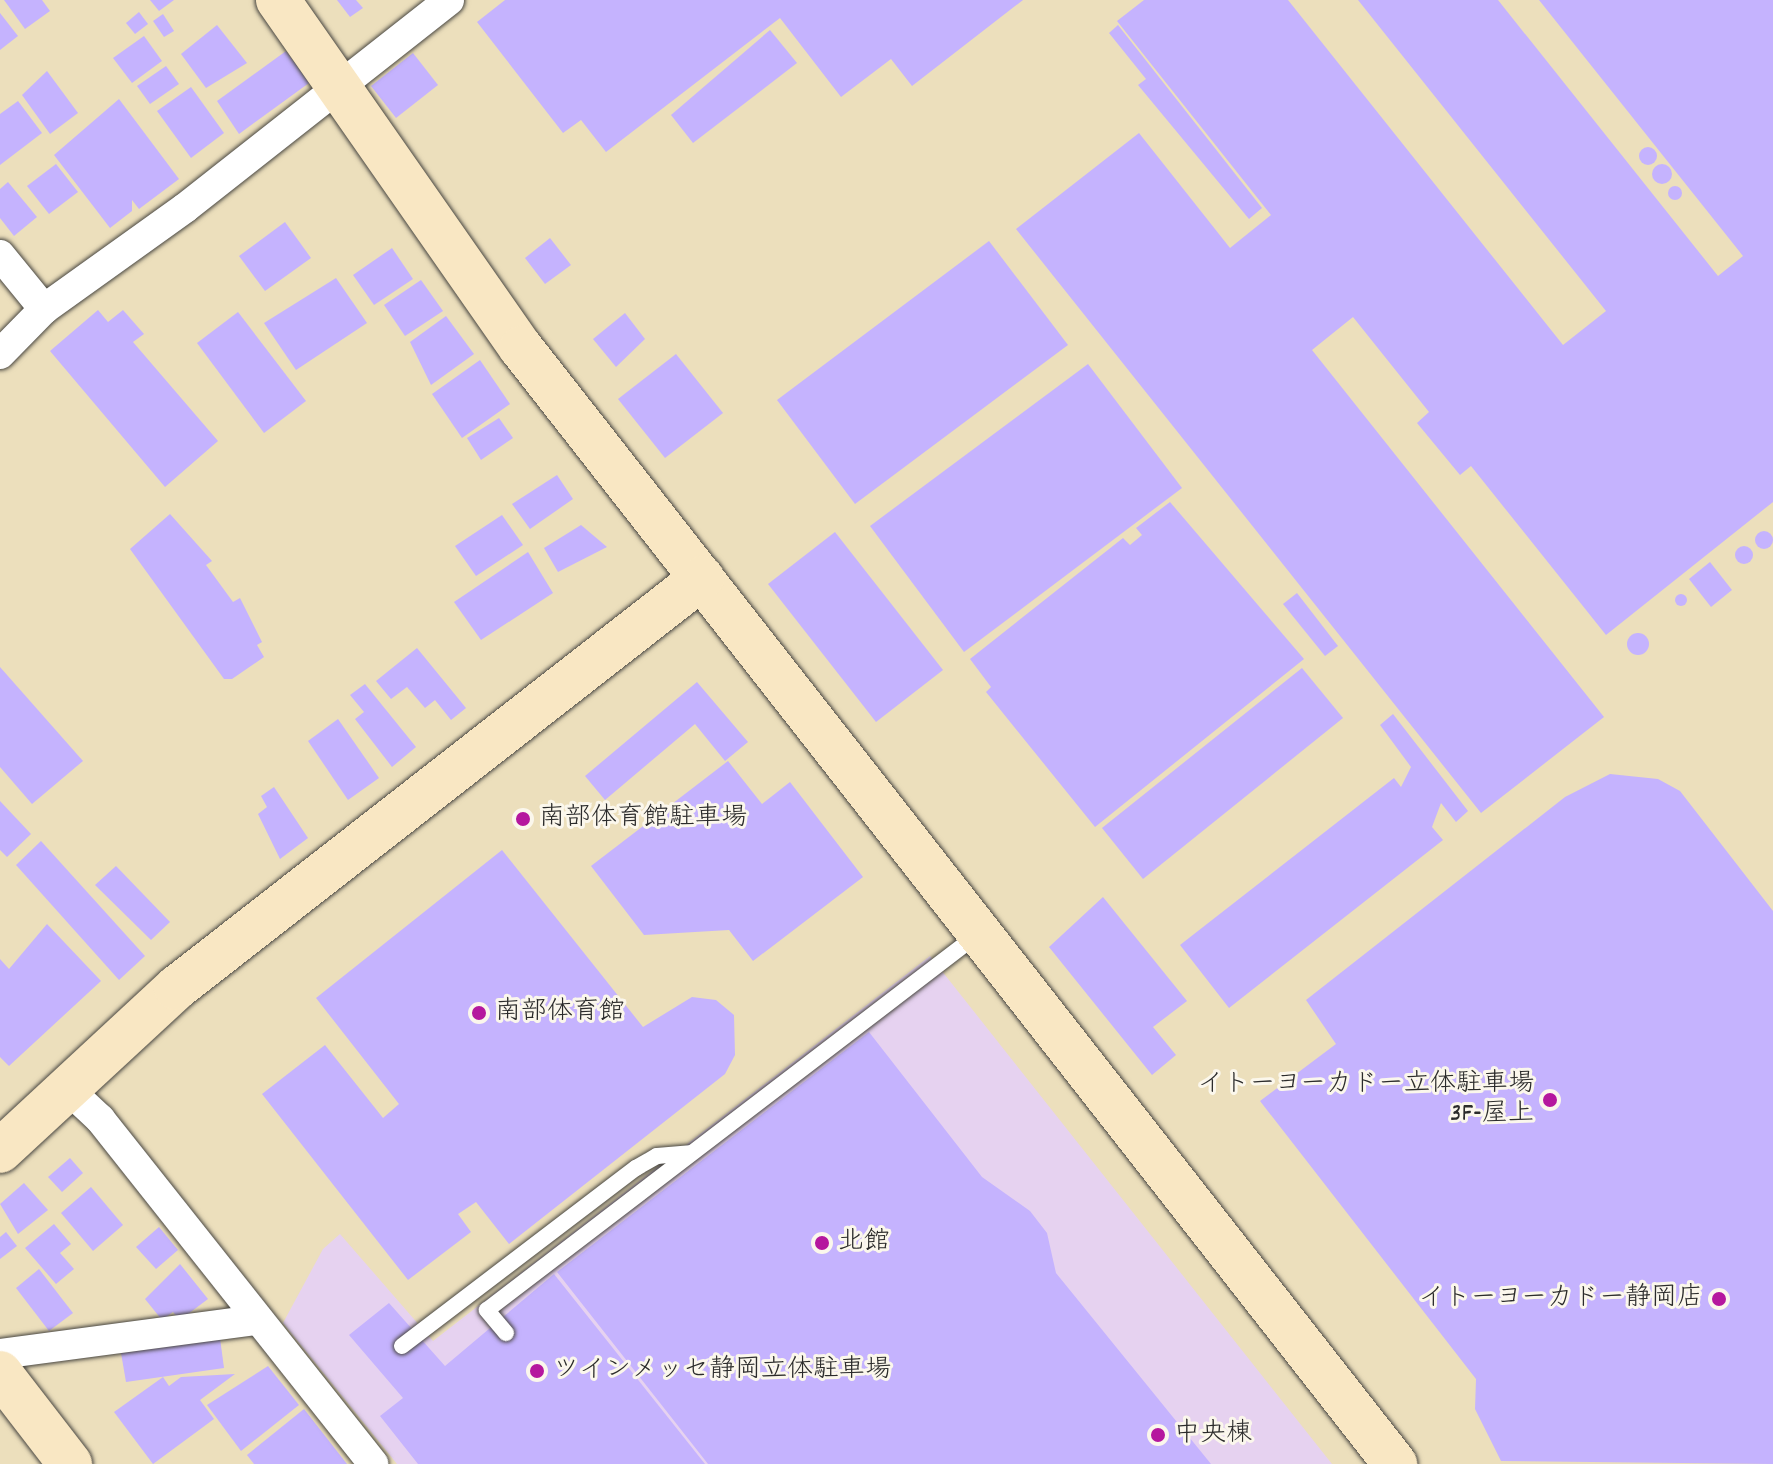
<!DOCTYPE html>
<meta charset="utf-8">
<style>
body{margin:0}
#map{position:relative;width:1773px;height:1464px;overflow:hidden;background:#ecdfbc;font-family:Dekko,"Klee One",sans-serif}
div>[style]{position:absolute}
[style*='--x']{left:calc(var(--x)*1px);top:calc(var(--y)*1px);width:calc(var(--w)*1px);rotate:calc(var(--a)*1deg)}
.built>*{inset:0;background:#e6d2f0}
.building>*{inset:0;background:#c5b3fe}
.round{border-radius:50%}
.roads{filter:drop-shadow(0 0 2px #484641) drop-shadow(0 0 2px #484641)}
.lane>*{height:16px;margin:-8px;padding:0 8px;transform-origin:8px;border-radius:8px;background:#fff}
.street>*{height:30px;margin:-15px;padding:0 15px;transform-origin:15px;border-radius:15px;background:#fff}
.secondary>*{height:44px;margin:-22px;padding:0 22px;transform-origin:22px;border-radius:22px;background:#f9e7c3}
.dots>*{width:22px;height:22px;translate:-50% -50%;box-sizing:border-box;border:4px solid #fbf7ec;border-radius:50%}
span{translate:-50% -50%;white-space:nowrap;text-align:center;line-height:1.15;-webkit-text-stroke:6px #fbf7ec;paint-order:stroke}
.poi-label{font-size:26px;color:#2b2b2b}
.left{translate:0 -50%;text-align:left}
.right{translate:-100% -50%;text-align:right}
</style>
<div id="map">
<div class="built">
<i style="clip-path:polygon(930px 956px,1332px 1464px,397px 1464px,283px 1323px,323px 1249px,340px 1234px,433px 1341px)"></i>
</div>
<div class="building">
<i style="clip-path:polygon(4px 0,42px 0,50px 11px,25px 29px)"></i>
<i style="clip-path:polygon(150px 0,174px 0,159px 11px)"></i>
<i style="clip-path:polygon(337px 0,356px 0,363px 8px,350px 17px)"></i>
<i style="clip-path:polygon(505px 0,1023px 0,912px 86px,891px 59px,841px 97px,780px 18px,606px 152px,581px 120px,563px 133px,477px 22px)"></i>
<i style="clip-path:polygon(1144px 0,1288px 0,1563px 345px,1606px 311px,1358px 0,1498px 0,1718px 276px,1743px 256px,1539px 0,1773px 0,1773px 502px,1606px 635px,1471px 466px,1460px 475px,1417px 423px,1429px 412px,1353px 317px,1312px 350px,1604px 717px,1481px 813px,1016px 229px,1139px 133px,1230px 248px,1271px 215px,1117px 21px)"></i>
<i style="clip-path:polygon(139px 12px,148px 24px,135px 34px,126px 23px)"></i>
<i style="clip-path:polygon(0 13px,18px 36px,0 50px)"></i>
<i style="clip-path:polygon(163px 14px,174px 31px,164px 37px,153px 21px)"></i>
<i style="clip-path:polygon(217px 25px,247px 63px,206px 88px,181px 54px)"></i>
<i style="clip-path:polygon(1118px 25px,1262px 208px,1249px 219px,1138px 85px,1146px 79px,1109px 33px)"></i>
<i style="clip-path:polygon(770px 30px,797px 63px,693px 143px,671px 115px)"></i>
<i style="clip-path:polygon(144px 36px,162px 61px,132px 83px,113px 58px)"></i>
<i style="clip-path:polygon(286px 51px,309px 83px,239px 134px,217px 101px)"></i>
<i style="clip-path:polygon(413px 53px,438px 85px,396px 118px,371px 86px)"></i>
<i style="clip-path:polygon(166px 66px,179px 84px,150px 104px,137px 86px)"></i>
<i style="clip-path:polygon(47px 71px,78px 113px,50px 134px,22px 95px)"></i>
<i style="clip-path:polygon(191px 87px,224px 133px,191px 158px,157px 111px)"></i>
<i style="clip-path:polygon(119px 99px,179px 179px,139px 209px,132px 200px,132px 211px,110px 228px,54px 155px)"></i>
<i style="clip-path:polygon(18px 101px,42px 133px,0 165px,0 114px)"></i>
<i class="round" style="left:1639px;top:147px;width:18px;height:18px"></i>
<i style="clip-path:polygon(56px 164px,78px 192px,49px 214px,27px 186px)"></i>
<i class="round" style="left:1652px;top:164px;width:20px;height:20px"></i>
<i style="clip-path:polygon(8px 182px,37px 217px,14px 236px,0 218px,0 189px)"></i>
<i class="round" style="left:1668px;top:186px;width:14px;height:14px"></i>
<i style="clip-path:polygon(285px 222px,311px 258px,265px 291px,239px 256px)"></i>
<i style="clip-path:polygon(550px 238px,571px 265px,545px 284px,525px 258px)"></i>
<i style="clip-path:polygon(989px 241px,1068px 345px,855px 504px,777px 400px)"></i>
<i style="clip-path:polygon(392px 248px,413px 279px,374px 305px,353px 275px)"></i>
<i style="clip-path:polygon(336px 278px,367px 323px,296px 370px,264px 323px)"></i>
<i style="clip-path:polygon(421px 280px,443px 311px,405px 336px,384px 305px)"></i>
<i style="clip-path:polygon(98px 310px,108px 322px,123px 310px,144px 334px,133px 342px,218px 441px,165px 487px,50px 351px)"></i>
<i style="clip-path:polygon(238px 312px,306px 401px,264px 433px,197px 343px)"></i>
<i style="clip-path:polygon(625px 313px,645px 339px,616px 367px,593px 339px)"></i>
<i style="clip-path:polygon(446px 316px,474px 354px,431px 385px,410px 342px)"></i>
<i style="clip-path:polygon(676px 354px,723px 413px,665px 458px,618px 399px)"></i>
<i style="clip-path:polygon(480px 360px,510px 404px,462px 438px,432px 394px)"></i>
<i style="clip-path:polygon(1088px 364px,1182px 488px,964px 652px,870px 526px)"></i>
<i style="clip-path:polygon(499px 418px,513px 438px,481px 460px,467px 438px)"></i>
<i style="clip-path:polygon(557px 475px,573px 499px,530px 529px,512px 504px)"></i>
<i style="clip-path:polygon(1170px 502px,1304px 659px,1095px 827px,986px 692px,991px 687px,970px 659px,1123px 538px,1130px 545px,1142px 535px,1136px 528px)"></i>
<i style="clip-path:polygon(170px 514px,212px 561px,206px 565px,233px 602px,240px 598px,262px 642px,257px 645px,264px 657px,232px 679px,224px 679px,130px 549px)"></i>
<i style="clip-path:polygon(502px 515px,523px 545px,476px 576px,455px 546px)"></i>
<i style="clip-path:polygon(581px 525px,607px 547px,558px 572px,544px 548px)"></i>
<i class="round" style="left:1755px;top:531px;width:18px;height:18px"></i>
<i style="clip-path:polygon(835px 532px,943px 670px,876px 722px,768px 584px)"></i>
<i class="round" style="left:1735px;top:546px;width:18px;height:18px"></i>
<i style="clip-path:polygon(528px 552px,553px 593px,481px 640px,454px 602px)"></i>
<i style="clip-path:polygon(1710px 562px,1732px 590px,1711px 607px,1689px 579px)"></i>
<i style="clip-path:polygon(1297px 593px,1338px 646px,1325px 656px,1283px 604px)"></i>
<i class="round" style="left:1675px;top:594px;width:12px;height:12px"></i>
<i class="round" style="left:1627px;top:633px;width:22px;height:22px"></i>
<i style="clip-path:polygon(417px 648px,466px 708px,451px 720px,435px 700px,425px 708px,407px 687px,391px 699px,376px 681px)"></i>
<i style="clip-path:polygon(0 667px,83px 761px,32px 804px,0 767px)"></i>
<i style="clip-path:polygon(1302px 668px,1343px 718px,1143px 879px,1102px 828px)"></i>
<i style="clip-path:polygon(697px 682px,748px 742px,725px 761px,695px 724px,605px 800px,585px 776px)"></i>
<i style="clip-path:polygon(365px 684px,416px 747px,392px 767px,355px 719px,364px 712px,350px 695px)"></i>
<i style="clip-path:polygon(1393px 714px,1468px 811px,1456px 822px,1441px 803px,1432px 827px,1443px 840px,1229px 1008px,1180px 945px,1394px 778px,1401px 787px,1411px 767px,1380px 725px)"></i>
<i style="clip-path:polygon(338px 719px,379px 778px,348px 800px,308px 741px)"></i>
<i style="clip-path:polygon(728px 761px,762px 804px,790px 782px,863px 877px,753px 961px,729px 930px,644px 935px,591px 866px)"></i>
<i style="clip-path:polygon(1610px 774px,1658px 779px,1680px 791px,1773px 911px,1773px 1464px,1501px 1461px,1475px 1409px,1476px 1379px,1260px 1101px,1336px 1044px,1306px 1000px,1565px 797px)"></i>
<i style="clip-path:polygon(274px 787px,308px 838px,280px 859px,258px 814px,267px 807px,261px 796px)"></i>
<i style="clip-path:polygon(0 801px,31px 834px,7px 857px,0 850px)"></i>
<i style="clip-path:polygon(41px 841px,145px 956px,119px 980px,16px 865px)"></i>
<i style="clip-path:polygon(502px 850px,643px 1027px,692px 997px,716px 1000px,734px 1015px,735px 1055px,725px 1074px,509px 1244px,476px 1202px,458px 1214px,471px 1232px,408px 1280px,262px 1094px,325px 1045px,383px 1118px,399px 1104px,316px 998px)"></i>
<i style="clip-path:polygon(116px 866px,170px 922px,151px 940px,95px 885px)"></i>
<i style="clip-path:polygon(1103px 897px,1187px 1001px,1153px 1027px,1176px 1055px,1152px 1075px,1049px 947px)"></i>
<i style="clip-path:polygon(47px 924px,101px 981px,9px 1066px,0 1057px,0 959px,9px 969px)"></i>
<i style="clip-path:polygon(869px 1032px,982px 1177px,1030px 1211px,1047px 1233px,1056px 1273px,1211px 1464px,708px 1464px,557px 1272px)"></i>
<i style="clip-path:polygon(70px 1158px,83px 1173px,62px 1192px,48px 1177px)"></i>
<i style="clip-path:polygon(24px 1183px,48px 1210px,18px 1234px,0 1204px)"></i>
<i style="clip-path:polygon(91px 1187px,123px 1225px,93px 1251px,61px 1213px)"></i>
<i style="clip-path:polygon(54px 1224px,71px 1244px,60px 1253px,74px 1269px,56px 1284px,25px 1248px)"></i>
<i style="clip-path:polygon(159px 1227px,178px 1250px,156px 1269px,136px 1247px)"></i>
<i style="clip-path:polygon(6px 1232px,17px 1246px,0 1259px,0 1237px)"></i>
<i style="clip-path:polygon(180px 1264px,208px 1299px,180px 1320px,173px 1312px,162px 1320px,145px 1299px)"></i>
<i style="clip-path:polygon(39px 1269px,73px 1313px,49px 1331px,16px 1288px)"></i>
<i style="clip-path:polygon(554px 1274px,705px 1464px,418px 1464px,380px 1416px,403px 1398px,349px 1335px,389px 1303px,445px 1366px)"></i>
<i style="clip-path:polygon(220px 1338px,224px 1368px,126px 1382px,121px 1353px)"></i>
<i style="clip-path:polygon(268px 1366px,299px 1405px,241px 1451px,207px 1405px)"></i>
<i style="clip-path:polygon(235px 1374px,200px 1400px,214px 1419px,153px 1464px,114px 1412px,163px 1377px,169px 1386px,181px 1377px)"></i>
<i style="clip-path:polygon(304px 1409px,347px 1464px,254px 1464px,247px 1455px)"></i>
</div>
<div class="roads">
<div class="lane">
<i style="--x:506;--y:1333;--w:30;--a:-130"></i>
<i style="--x:487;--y:1310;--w:617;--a:-37.43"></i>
<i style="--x:402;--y:1346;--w:294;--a:-37.3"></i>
<i style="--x:636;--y:1168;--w:24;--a:-30"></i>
<i style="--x:657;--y:1156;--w:33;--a:-5"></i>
</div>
<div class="street">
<i style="--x:0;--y:255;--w:70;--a:50.8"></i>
<i style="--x:0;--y:354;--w:63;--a:-45.6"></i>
<i style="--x:44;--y:309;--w:173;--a:-35.6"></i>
<i style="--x:185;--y:208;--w:336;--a:-38.2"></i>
<i style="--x:68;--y:1089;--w:44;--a:43.2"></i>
<i style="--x:100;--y:1119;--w:440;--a:51.6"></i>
<i style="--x:0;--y:1354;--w:257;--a:-7.6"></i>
</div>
<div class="secondary">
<i style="--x:278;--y:0;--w:424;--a:55.1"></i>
<i style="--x:521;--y:348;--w:1418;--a:51.93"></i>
<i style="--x:0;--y:1151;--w:240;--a:-42.8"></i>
<i style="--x:176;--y:988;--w:667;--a:-37.94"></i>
<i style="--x:0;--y:1373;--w:115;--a:52.4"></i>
</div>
</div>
<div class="dots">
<i style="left:523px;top:819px;background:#b5179e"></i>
<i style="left:479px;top:1013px;background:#b5179e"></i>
<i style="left:1550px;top:1100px;background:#b5179e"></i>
<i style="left:822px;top:1243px;background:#b5179e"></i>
<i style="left:1719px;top:1299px;background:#b5179e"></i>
<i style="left:537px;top:1371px;background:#b5179e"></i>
<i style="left:1158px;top:1435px;background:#b5179e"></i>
</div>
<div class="poi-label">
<span class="left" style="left:539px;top:819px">南部体育館駐車場</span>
<span class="left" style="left:495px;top:1013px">南部体育館</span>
<span class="right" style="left:1534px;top:1100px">イトーヨーカドー立体駐車場<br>3F-屋上</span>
<span class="left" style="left:838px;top:1243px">北館</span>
<span class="right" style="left:1703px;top:1299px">イトーヨーカドー静岡店</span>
<span class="left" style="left:553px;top:1371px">ツインメッセ静岡立体駐車場</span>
<span class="left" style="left:1174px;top:1435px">中央棟</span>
</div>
</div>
